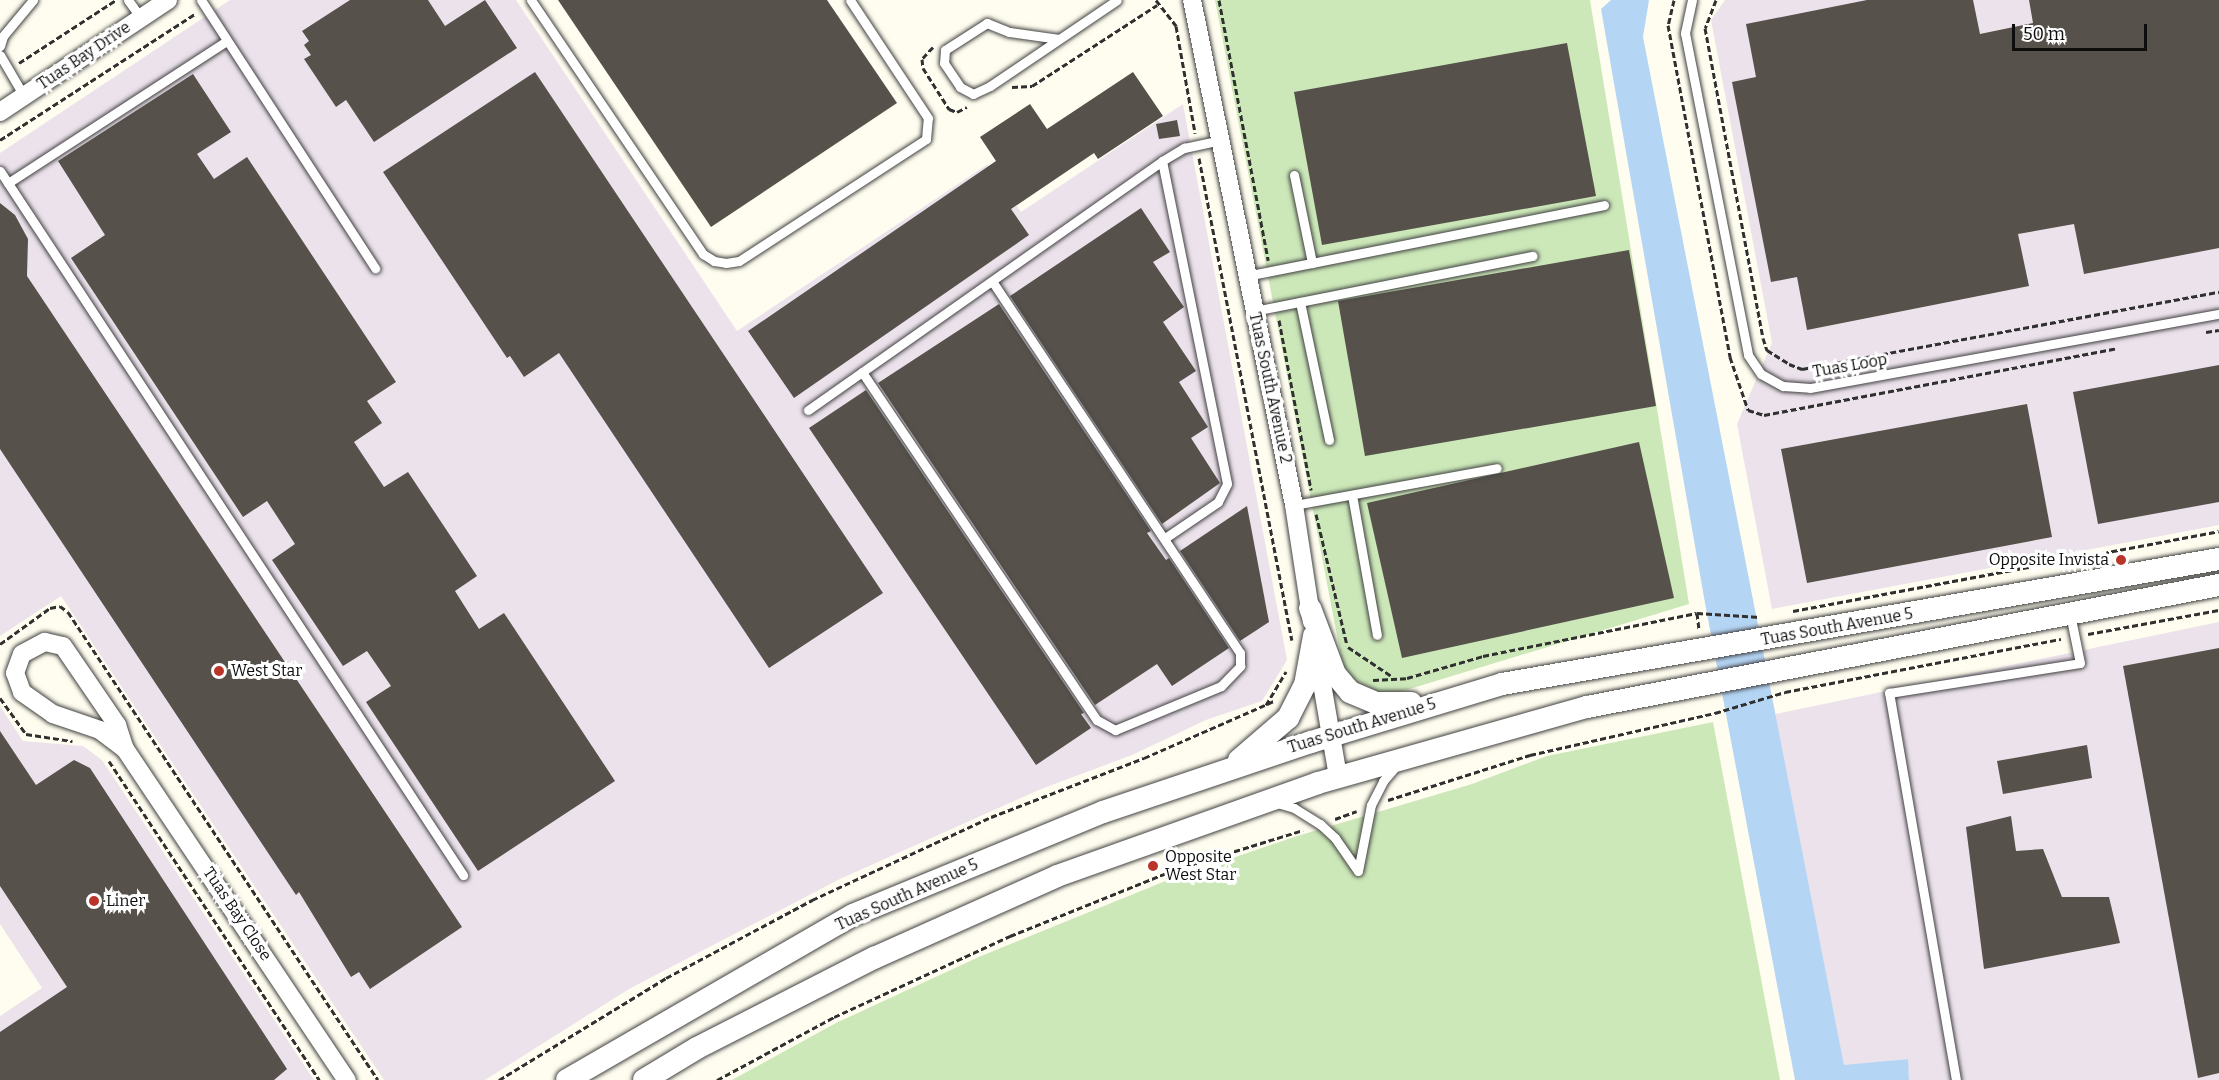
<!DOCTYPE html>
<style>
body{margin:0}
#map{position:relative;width:2219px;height:1080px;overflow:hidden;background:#fffdef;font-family:Bitter,serif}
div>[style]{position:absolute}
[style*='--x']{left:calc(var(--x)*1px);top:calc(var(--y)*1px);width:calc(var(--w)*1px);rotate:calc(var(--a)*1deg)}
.industrial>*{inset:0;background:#ece2ec}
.green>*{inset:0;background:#cce8b9}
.water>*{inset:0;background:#b5d5f5}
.building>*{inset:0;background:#56514a}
.path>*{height:3px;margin-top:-1.5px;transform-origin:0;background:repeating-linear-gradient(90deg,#303030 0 6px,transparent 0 9px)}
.roads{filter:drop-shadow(0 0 2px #414141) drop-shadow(0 0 2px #414141)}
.service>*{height:9px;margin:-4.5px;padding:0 4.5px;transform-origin:4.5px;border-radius:4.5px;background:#fff}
.minor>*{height:18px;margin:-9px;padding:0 9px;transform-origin:9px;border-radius:9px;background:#fff}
.tertiary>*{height:22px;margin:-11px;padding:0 11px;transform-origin:11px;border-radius:11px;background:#fff}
.dots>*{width:16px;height:16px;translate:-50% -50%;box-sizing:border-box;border:3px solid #fff;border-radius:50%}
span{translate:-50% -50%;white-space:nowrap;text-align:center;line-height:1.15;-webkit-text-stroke:6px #fff;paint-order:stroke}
.street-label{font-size:16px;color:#0e0e0e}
.poi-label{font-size:16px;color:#0e0e0e}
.right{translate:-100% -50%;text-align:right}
.left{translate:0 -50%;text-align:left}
.scale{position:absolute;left:2012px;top:24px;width:135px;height:27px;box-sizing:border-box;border:3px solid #0e0e0e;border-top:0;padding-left:8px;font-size:18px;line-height:21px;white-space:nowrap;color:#0e0e0e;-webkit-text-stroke:4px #fff;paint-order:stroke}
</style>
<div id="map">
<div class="industrial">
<i style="clip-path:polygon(230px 0,516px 0,737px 331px,988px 164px,1021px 212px,1183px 104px,1287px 660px,1262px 701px,1206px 720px,1132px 755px,1041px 789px,840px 879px,629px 989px,485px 1080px,384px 1080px,61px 596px,0 636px,0 153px)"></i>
<i style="clip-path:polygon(1725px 0,2219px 0,2219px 525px,1772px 609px,1737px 424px,1772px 343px,1711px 20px)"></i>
<i style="clip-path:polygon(2219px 622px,2219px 1080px,1909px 1080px,1907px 1059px,1844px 1066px,1775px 714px)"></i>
<i style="clip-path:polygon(0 706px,23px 741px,83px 746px,102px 760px,314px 1080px,0 1080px,0 1016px,42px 988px,0 924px)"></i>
</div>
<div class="green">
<i style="clip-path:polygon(1215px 0,1590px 0,1689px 604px,1380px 698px,1344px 672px)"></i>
<i style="clip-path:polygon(1713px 722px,1780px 1080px,732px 1080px,836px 1023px,981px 956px,1168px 880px,1294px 837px,1472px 784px,1547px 756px)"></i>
</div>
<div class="water">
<i style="clip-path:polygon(1611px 0,1649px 0,1643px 37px,1844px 1065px,1908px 1059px,1909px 1080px,1795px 1080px,1705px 603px,1601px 9px)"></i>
</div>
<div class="building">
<i style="clip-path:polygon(350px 0,428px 0,445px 26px,485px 0,517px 48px,374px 142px,346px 100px,336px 107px,304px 59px,311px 55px,304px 45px,309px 41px,302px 31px)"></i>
<i style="clip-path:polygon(558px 0,827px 0,897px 103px,711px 227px)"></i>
<i style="clip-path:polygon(1867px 0,1973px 0,1980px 34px,2033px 23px,2029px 0,2219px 0,2219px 248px,2084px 274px,2074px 224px,2018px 234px,2029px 286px,1807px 330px,1797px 277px,1771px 282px,1732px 82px,1756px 77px,1746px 24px)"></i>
<i style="clip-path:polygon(1567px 43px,1596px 196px,1322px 245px,1294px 92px)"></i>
<i style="clip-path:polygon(535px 72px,883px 593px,769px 668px,559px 353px,524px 377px,510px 356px,507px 358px,383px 172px)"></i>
<i style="clip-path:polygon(1133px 72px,1163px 116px,1098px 159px,1094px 153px,1011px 209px,1029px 235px,794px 398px,748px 331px,996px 161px,980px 137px,1030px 104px,1047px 129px)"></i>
<i style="clip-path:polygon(193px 74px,231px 132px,197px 154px,214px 179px,247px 157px,396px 382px,367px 401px,382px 423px,354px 442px,384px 487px,408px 472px,477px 576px,455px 591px,479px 629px,504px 613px,615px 781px,478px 871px,366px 702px,391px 686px,367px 651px,343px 666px,272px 560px,295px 544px,267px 501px,243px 517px,71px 258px,105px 235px,58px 161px)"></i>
<i style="clip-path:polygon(1177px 120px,1180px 136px,1159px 139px,1156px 124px)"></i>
<i style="clip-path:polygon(0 203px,15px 215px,28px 239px,27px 276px,462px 927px,370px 989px,359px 972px,351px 977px,299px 892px,296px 895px,0 449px)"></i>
<i style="clip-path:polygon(1141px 208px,1170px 252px,1153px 262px,1184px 307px,1163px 322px,1196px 371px,1179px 382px,1208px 427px,1191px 438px,1220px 483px,1162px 524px,1010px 296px)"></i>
<i style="clip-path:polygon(1629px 250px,1656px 406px,1365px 456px,1338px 301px)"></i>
<i style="clip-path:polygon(999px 304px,1151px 531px,1147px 533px,1166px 560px,1169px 558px,1229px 648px,1172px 686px,1157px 664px,1095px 705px,878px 383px)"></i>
<i style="clip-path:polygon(2219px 365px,2219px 502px,2098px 524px,2073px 392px)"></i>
<i style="clip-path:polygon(866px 390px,1084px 713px,1081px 714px,1091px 728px,1036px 765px,809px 428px)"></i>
<i style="clip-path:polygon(2027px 404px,2052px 537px,1807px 583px,1781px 449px)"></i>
<i style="clip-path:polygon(1639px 442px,1674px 598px,1402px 658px,1367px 503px)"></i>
<i style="clip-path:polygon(1247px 506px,1269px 622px,1240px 641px,1180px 551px)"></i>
<i style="clip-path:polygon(2219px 648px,2219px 1073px,2198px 1078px,2123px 666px)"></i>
<i style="clip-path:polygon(0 731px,36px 785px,74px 760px,90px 768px,287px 1069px,274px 1080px,0 1080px,0 1032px,67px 987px,0 886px)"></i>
<i style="clip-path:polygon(2087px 745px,2092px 778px,2003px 794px,1997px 761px)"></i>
<i style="clip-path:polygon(2011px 816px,2016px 851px,2043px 849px,2062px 897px,2109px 897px,2120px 943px,1984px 969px,1966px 827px)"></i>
</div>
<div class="path">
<i style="--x:1156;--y:0;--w:33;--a:52"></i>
<i style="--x:1176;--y:26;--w:109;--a:79.9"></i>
<i style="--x:1219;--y:0;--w:265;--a:79.3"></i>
<i style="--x:1674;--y:0;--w:26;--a:103"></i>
<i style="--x:1668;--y:25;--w:338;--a:79.4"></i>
<i style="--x:1730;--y:357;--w:56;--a:71.2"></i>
<i style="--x:1748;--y:410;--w:17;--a:17"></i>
<i style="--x:1764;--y:415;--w:359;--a:-10.7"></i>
<i style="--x:1716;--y:0;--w:30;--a:111"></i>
<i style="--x:1705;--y:28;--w:315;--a:79.4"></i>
<i style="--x:1763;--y:338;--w:13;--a:72"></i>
<i style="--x:1767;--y:350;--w:26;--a:32"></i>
<i style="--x:1789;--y:364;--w:14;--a:21"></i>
<i style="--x:1802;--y:369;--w:424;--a:-10.5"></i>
<i style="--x:933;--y:47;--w:16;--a:133"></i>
<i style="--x:922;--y:59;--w:9;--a:84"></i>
<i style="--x:923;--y:68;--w:49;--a:57.6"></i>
<i style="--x:949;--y:109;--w:9;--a:21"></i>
<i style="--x:957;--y:112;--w:11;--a:-27"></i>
<i style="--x:19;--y:63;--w:116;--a:-33"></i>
<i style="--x:1012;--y:87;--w:20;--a:-3"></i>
<i style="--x:1032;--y:86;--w:149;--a:-32.9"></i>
<i style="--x:0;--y:140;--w:232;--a:-32.9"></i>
<i style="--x:1199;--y:158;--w:491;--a:79.1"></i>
<i style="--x:1279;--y:320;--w:173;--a:79.3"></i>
<i style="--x:2206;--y:332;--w:13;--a:-9"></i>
<i style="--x:1316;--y:514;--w:135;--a:76.7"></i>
<i style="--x:1793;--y:611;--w:433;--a:-10.6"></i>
<i style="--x:1697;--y:613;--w:16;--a:83"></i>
<i style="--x:2088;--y:634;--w:133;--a:-10.4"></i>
<i style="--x:0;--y:644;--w:62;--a:-35.8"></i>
<i style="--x:50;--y:608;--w:10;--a:-11"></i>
<i style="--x:60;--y:606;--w:10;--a:37"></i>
<i style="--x:68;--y:612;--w:561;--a:56.48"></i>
<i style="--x:1348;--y:647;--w:54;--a:33.7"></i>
<i style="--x:1373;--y:680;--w:34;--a:-3"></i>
<i style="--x:1407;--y:678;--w:79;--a:-16.1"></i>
<i style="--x:1483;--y:656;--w:218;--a:-11.4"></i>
<i style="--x:1697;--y:613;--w:63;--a:3.6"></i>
<i style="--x:0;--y:698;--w:44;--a:54.2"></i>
<i style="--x:26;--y:734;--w:47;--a:8.7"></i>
<i style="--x:1266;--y:705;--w:39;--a:-59"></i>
<i style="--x:109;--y:761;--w:382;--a:56.6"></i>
<i style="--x:1388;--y:800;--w:149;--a:-17.6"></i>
<i style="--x:1530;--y:755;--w:190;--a:-12.8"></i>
<i style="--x:1715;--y:713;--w:73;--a:-16.7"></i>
<i style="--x:1785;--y:692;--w:281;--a:-10.9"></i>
<i style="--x:1335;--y:819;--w:23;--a:-20"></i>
<i style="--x:499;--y:1080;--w:196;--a:-31.4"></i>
<i style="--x:666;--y:978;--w:166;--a:-28.1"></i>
<i style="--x:812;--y:900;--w:197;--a:-24.9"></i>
<i style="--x:991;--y:817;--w:164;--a:-21.1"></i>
<i style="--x:1144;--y:758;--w:142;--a:-23.7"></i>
<i style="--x:717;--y:1080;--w:133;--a:-28.3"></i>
<i style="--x:834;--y:1017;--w:194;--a:-24.7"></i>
<i style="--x:1010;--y:936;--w:177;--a:-21.9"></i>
<i style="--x:1174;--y:870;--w:135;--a:-17.2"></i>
</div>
<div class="roads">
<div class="service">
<i style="--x:128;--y:0;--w:22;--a:54"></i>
<i style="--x:201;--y:0;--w:320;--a:57"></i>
<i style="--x:531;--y:0;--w:307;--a:55.9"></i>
<i style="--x:703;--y:254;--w:13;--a:32"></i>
<i style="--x:714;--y:261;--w:12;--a:9"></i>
<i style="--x:726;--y:263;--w:13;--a:-9"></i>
<i style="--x:739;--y:261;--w:223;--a:-33.1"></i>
<i style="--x:926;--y:139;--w:21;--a:-85"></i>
<i style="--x:928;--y:118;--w:141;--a:-123.5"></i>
<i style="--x:1692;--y:0;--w:34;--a:102"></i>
<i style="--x:1685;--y:33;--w:328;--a:78.9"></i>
<i style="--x:1748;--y:355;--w:23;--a:56"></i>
<i style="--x:1761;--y:374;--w:25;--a:29"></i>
<i style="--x:1783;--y:386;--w:27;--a:4"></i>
<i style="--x:1810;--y:388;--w:416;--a:-10.3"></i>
<i style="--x:1059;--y:39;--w:50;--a:-172"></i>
<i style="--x:1009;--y:32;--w:24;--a:-158"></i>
<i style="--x:987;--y:23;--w:50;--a:147.3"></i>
<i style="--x:945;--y:50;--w:13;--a:94"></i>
<i style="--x:944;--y:63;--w:29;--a:56"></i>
<i style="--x:960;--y:87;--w:15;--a:28"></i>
<i style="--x:973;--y:94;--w:19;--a:-25"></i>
<i style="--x:990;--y:86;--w:153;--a:-34.1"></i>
<i style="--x:0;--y:46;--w:10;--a:-73"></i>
<i style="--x:3;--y:36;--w:47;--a:-50.2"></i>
<i style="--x:0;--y:55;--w:48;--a:59.7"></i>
<i style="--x:1162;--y:161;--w:329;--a:78.6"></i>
<i style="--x:1227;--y:484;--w:20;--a:117"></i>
<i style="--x:1218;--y:502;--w:64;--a:145.8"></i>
<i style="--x:0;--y:171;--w:843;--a:56.67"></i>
<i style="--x:1294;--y:175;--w:90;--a:78.4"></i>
<i style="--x:8;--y:183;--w:261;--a:-33"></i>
<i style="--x:1246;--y:276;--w:365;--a:-11.2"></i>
<i style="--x:1300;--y:302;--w:141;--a:78.1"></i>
<i style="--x:1254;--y:311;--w:284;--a:-11.2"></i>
<i style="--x:862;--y:372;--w:420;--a:56"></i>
<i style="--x:1097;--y:720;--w:21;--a:29"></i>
<i style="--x:1115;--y:730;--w:115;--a:-22.5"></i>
<i style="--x:1221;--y:686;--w:28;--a:-46"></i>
<i style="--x:1240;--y:666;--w:13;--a:-90"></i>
<i style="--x:1240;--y:653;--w:447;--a:-123.7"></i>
<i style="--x:808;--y:410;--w:433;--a:-35.1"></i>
<i style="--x:1162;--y:161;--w:26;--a:-31"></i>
<i style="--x:1184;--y:148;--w:35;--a:-12"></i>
<i style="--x:1352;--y:495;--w:142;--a:79.9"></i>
<i style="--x:1294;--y:505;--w:206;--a:-10.3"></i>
<i style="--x:1277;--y:803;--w:18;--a:16"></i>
<i style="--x:1294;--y:808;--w:31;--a:32"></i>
<i style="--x:1320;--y:824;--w:21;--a:43"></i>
<i style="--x:1335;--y:838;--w:40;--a:55.1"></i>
<i style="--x:1358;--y:871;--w:67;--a:-78.9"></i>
<i style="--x:1371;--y:805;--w:27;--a:-63"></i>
<i style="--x:1383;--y:781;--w:21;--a:-49"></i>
<i style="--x:1956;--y:1080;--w:393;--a:-99.8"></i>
<i style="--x:1889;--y:693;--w:193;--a:-8.9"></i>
<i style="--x:2080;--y:663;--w:50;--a:-101.5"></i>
</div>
<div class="minor">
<i style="--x:1192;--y:0;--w:515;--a:78.58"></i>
<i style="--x:1294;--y:505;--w:118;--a:81.3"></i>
<i style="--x:0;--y:112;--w:202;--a:-33.7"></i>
<i style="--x:1316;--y:649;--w:130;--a:80.2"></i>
<i style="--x:125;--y:749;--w:31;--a:-143"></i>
<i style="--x:100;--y:730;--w:50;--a:-161.2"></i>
<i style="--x:53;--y:714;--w:38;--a:-145"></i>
<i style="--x:22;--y:692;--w:20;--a:-110"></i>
<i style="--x:15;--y:673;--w:20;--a:-70"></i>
<i style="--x:22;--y:654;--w:26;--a:-28"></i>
<i style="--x:45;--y:642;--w:18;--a:13"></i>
<i style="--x:63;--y:646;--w:96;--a:55.6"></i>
<i style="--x:117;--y:725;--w:25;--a:72"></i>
<i style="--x:125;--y:749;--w:399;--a:56.2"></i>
</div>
<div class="tertiary">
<i style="--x:1310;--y:608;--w:71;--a:69.3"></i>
<i style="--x:1335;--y:674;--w:23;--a:50"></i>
<i style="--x:1350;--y:692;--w:28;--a:23"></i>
<i style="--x:1376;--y:703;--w:35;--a:0"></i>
<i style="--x:1239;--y:760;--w:65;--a:-40.6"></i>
<i style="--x:1288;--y:718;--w:37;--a:-63"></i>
<i style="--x:1305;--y:685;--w:50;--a:-79.6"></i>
<i style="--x:567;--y:1080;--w:330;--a:-30"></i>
<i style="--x:853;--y:915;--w:270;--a:-22.4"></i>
<i style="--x:1103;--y:812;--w:219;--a:-18.6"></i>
<i style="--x:1311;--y:742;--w:200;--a:-16.9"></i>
<i style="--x:1502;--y:684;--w:728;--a:-9.89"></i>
<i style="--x:644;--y:1080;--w:62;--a:-31.1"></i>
<i style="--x:697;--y:1048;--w:199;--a:-27"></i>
<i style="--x:874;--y:958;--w:201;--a:-24.1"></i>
<i style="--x:1057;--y:876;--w:277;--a:-19.6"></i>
<i style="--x:1318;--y:783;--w:280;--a:-15.8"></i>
<i style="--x:1587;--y:707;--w:644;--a:-10.93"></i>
</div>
</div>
<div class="dots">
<i style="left:2121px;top:560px;background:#bb3429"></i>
<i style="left:219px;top:671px;background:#bb3429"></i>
<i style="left:1153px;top:866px;background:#bb3429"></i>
<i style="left:94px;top:901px;background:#bb3429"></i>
</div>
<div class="street-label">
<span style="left:84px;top:56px;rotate:-34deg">Tuas Bay Drive</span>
<span style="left:1850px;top:366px;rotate:-10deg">Tuas Loop</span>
<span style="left:1270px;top:388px;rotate:78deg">Tuas South Avenue 2</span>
<span style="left:1837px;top:627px;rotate:-10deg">Tuas South Avenue 5</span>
<span style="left:1362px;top:726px;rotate:-17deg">Tuas South Avenue 5</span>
<span style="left:907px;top:895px;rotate:-24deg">Tuas South Avenue 5</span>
<span style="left:237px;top:914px;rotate:56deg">Tuas Bay Close</span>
</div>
<div class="poi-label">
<span class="right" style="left:2109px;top:560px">Opposite Invista</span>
<span class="left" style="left:231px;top:671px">West Star</span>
<span class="left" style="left:1165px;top:866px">Opposite<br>West Star</span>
<span class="left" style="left:106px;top:901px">Liner</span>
</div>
<div class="scale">50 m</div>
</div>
